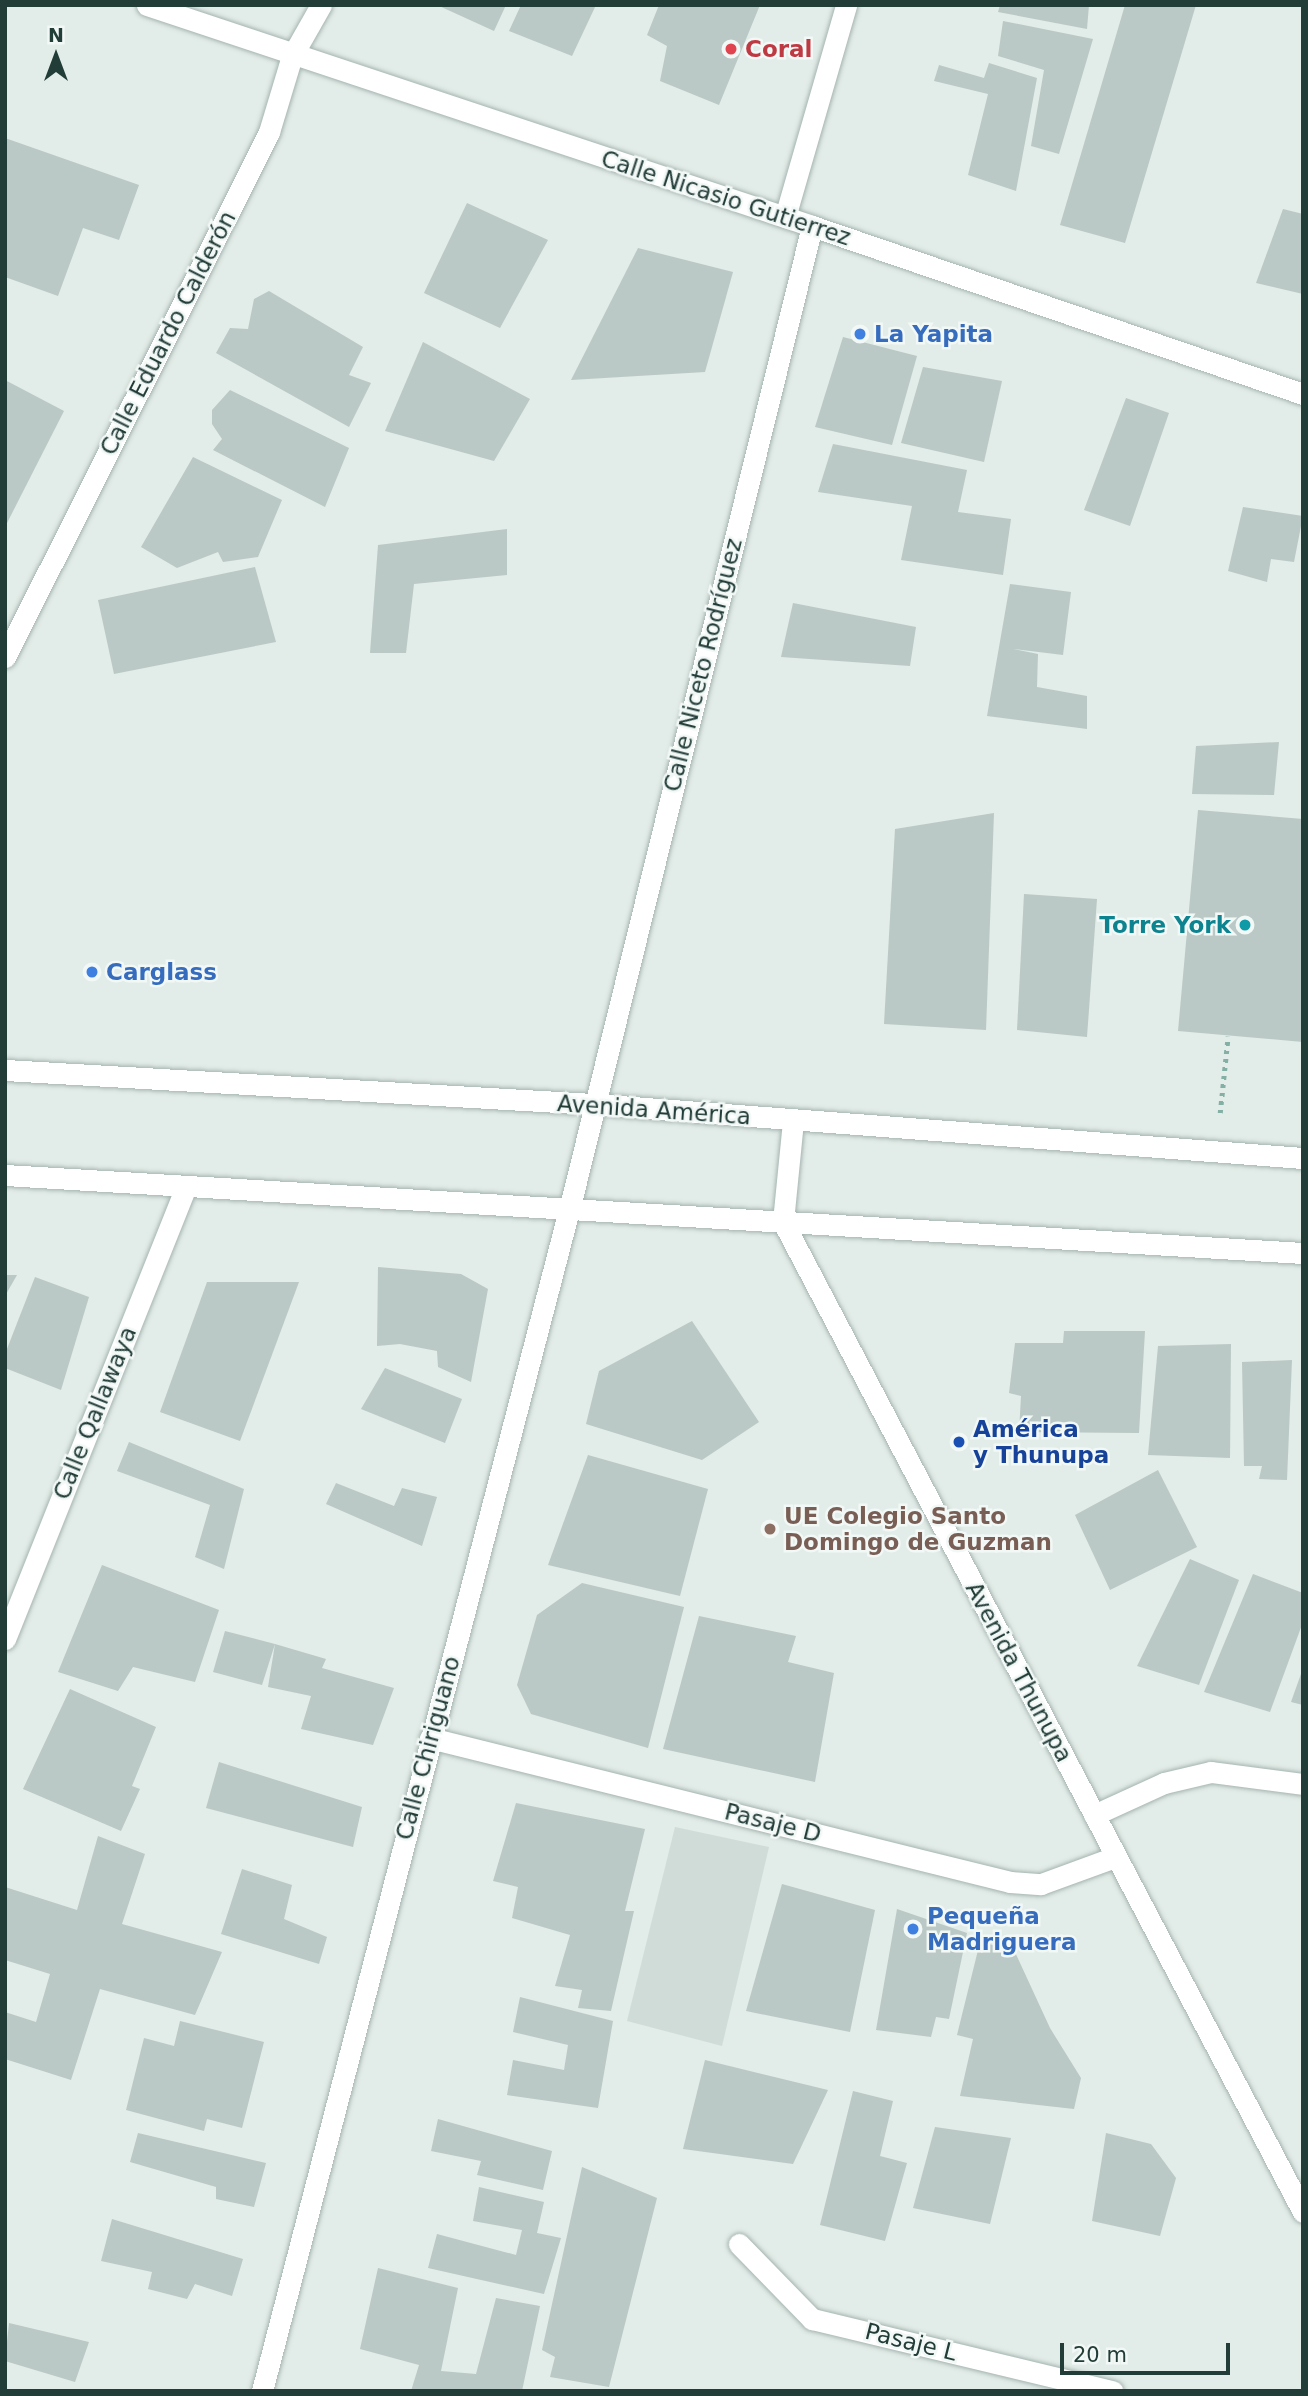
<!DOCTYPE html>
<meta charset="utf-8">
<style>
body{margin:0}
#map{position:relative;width:1308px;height:2396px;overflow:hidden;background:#e2ece8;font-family:"DejaVu Sans",sans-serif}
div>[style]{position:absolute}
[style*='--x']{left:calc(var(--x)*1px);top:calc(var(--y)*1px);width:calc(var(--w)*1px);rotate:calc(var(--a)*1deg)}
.built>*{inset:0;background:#d0dcd8}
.building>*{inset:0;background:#bac9c5}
.path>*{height:4.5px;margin-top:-2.25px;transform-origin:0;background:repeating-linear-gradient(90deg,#83afa5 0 3.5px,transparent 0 8.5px)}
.roads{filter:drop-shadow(0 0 2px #a5b4b0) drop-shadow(0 0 2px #a5b4b0)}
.service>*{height:21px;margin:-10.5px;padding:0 10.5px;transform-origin:10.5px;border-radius:10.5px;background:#fff}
.minor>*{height:21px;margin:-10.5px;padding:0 10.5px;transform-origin:10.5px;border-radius:10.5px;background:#fff}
.tertiary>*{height:21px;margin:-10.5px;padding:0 10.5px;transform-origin:10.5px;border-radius:10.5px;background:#fff}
.secondary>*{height:21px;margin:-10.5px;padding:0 10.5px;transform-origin:10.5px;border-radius:10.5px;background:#fff}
.dots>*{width:19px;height:19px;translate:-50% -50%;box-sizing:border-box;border:4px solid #f2f8f6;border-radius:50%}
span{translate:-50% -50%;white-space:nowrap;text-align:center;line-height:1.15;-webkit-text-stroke:5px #f2f8f6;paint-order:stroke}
.health-label{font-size:23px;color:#be3a42;font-weight:700}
.left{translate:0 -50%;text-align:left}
.street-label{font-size:23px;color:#223c38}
.shop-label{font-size:23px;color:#366cbe;font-weight:700}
.culture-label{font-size:23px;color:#0d838f;font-weight:700}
.right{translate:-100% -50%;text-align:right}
.transit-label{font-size:23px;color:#164399;font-weight:700}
.education-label{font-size:23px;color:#785e54;font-weight:700}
.frame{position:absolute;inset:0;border:7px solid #223c38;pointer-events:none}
.north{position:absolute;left:21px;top:21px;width:70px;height:70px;-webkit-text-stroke:5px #f2f8f6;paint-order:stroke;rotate:0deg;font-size:19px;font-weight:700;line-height:28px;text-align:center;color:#223c38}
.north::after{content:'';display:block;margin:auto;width:24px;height:32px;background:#223c38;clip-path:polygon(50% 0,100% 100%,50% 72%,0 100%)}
.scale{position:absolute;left:1060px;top:2343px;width:170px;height:32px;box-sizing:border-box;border:4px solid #223c38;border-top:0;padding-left:9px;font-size:21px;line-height:24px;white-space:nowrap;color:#223c38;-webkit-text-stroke:5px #f2f8f6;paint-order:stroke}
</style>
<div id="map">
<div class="built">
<i style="clip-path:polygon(675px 1827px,769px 1847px,722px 2046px,627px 2021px)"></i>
</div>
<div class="building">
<i style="clip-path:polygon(437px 5px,506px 5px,494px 31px)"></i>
<i style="clip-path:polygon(521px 5px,596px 5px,572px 56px,509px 31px)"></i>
<i style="clip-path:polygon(659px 5px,760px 5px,719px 105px,660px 81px,667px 46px,647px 35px)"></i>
<i style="clip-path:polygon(1000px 5px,1089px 5px,1087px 29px,998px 12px)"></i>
<i style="clip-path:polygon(1125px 5px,1196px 5px,1125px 243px,1060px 225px)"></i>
<i style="clip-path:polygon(1003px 21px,1093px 39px,1059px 154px,1031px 146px,1044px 70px,998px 56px)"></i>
<i style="clip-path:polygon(989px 63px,1037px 78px,1016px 191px,968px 175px,988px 94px,934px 81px,939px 65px,984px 78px)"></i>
<i style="clip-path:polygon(5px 138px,139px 185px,119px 240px,83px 228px,58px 296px,5px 277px)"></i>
<i style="clip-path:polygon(467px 203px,548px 240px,500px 328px,424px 293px)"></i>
<i style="clip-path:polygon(1283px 209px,1303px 214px,1303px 294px,1256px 283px)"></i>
<i style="clip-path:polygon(638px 248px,733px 272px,705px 372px,571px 380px)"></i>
<i style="clip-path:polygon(269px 291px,363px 347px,349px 375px,371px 383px,349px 427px,216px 353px,230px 328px,248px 329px,254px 299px)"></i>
<i style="clip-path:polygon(843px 337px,917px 356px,892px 445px,815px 427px)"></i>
<i style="clip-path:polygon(423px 342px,530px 399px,494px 461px,385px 431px)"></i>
<i style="clip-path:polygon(923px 367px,1002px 381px,984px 462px,901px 443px)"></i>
<i style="clip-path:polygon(5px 380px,64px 411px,5px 527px)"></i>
<i style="clip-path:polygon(230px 390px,349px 448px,325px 507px,213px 450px,222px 439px,212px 424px,212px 410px)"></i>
<i style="clip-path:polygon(1126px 398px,1169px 413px,1130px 526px,1084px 510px)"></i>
<i style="clip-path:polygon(833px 444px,967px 470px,958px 512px,1011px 519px,1003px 575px,901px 560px,912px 506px,818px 492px)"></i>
<i style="clip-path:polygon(193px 457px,282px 500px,258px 557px,223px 562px,218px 552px,177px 568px,141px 547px)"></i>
<i style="clip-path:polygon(1243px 507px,1303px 516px,1294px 562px,1271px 559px,1267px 582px,1228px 571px)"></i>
<i style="clip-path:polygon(507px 529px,507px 575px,414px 584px,406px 653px,370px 653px,378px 545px)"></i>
<i style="clip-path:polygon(255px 567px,276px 642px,114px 674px,98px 600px)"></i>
<i style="clip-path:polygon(1010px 584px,1071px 592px,1063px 655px,1013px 649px,1038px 654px,1037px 687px,1087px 696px,1087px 729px,987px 716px)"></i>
<i style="clip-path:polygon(793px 603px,916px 627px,910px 666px,781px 657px)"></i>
<i style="clip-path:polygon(1279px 742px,1274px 795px,1192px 794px,1196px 746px)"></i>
<i style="clip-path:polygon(1198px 810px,1303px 819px,1303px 1042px,1178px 1031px)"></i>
<i style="clip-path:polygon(994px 813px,986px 1030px,884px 1024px,895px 829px)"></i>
<i style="clip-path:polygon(1024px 894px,1097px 899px,1087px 1037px,1017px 1030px)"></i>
<i style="clip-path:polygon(378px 1267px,461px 1274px,488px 1289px,471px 1382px,438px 1367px,437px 1351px,400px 1344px,377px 1346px)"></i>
<i style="clip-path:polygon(5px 1275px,17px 1275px,5px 1296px)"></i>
<i style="clip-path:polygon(35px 1277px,89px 1297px,61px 1390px,5px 1368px,5px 1354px)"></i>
<i style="clip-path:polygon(207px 1282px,299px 1282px,240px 1441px,160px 1412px)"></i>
<i style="clip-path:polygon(692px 1321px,759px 1422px,702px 1460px,586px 1424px,599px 1371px)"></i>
<i style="clip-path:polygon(1064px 1331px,1145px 1331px,1139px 1433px,1019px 1432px,1021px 1396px,1009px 1393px,1015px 1343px,1063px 1343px)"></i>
<i style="clip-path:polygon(1231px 1344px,1230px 1458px,1148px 1455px,1158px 1346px)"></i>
<i style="clip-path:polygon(1292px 1360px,1287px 1480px,1259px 1479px,1262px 1466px,1244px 1466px,1242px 1362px)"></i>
<i style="clip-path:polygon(385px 1368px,462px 1399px,445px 1443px,361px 1409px)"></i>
<i style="clip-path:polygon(129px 1442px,244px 1489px,224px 1569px,195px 1557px,210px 1505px,117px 1471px)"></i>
<i style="clip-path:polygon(588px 1455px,708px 1489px,680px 1596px,548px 1565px)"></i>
<i style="clip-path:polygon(1158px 1470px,1197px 1547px,1110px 1590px,1075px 1515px)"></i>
<i style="clip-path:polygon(336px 1483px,394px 1506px,402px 1488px,437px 1497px,422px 1546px,326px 1504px)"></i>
<i style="clip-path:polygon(1190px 1559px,1239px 1580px,1199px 1685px,1137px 1666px)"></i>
<i style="clip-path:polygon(102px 1565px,219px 1610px,195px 1682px,133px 1667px,118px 1691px,58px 1672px)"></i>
<i style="clip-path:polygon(1253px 1574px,1303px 1593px,1303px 1622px,1270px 1712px,1204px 1692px)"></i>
<i style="clip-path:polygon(582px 1583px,684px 1607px,648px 1748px,531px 1714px,517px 1685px,537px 1615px)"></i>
<i style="clip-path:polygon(699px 1616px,796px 1636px,788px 1662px,834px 1673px,815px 1782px,663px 1749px)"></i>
<i style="clip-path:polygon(225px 1631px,275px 1644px,326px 1659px,322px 1668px,394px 1688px,373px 1745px,301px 1729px,311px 1696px,268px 1687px,275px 1644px,262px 1685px,213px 1672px)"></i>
<i style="clip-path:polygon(1302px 1671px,1303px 1671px,1303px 1705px,1291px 1702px)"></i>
<i style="clip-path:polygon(70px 1689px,156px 1727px,132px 1786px,140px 1789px,121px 1831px,23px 1789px)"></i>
<i style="clip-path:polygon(219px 1762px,362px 1807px,353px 1847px,206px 1808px)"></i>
<i style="clip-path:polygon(516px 1803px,645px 1829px,625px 1911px,634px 1911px,611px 2011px,578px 2008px,582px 1990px,555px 1986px,570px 1935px,512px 1918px,518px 1887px,493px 1881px)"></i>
<i style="clip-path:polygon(98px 1836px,145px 1854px,122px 1924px,222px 1952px,195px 2015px,100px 1989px,71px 2080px,5px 2059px,5px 2012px,36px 2022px,50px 1974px,5px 1960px,5px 1887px,77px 1910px)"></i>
<i style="clip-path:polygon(242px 1869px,292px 1885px,284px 1919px,327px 1937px,319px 1964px,221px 1934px)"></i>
<i style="clip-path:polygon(782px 1884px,875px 1910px,850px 2032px,746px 2011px)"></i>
<i style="clip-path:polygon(897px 1909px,967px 1933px,949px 2019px,936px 2017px,931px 2037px,876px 2030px)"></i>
<i style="clip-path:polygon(980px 1942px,1014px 1950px,1050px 2028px,1081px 2078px,1074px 2109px,960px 2096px,973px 2039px,957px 2035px)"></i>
<i style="clip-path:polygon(520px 1997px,613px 2021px,598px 2108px,507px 2095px,513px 2060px,564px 2070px,568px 2045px,513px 2032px)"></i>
<i style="clip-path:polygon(180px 2021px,264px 2042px,242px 2128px,207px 2119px,204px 2131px,126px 2110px,144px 2038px,174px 2046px)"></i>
<i style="clip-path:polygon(705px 2060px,828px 2090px,793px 2164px,683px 2149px)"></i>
<i style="clip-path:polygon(853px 2091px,893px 2101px,880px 2156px,907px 2163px,885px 2241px,820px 2225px)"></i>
<i style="clip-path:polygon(438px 2119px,552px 2151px,543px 2190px,477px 2175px,481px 2161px,431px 2151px)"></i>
<i style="clip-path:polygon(935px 2127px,1011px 2138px,990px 2224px,913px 2208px)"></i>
<i style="clip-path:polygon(138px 2133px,266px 2163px,254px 2207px,216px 2199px,216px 2187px,130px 2162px)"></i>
<i style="clip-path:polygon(1106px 2133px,1151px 2144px,1176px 2178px,1160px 2236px,1092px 2221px)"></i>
<i style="clip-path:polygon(582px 2167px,657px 2198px,609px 2387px,550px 2377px,555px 2357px,542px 2350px)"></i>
<i style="clip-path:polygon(479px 2187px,544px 2202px,537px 2233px,561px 2238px,544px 2294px,428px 2268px,437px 2234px,516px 2255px,522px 2230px,473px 2221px)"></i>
<i style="clip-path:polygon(112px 2219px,243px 2259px,232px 2296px,195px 2284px,187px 2299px,148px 2289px,152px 2272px,101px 2261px)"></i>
<i style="clip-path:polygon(378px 2268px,458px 2288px,441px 2371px,476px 2374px,496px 2298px,540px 2306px,522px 2391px,411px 2391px,419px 2365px,360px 2349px)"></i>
<i style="clip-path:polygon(9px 2323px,89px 2342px,75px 2382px,5px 2361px)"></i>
</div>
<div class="path">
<i style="--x:1220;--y:1113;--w:77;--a:-84.1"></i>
</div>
<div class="roads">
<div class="service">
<i style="--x:292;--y:56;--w:59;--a:-60.4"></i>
</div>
<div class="minor">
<i style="--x:812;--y:226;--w:519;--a:18.89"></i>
<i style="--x:5;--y:657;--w:588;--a:-63.3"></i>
<i style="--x:269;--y:132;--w:79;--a:-73.2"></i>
<i style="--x:5;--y:1639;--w:487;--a:-68.2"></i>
<i style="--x:430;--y:1738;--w:598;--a:13.94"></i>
<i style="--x:1010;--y:1882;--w:31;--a:4"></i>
<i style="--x:1041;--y:1884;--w:79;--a:-20"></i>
<i style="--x:1094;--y:1815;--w:77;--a:-24.6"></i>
<i style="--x:1164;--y:1783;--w:48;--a:-13.2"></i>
<i style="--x:1211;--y:1772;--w:93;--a:7.4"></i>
<i style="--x:739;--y:2244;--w:105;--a:45.8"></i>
<i style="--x:812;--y:2319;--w:309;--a:13.5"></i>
</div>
<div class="tertiary">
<i style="--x:785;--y:217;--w:221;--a:-73.9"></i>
<i style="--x:793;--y:1121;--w:101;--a:95.7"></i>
<i style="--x:783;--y:1222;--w:1118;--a:62.29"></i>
</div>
<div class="secondary">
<i style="--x:147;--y:5;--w:701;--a:18.38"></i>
<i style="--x:812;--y:226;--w:1009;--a:103.87"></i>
<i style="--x:570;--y:1206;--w:1224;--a:104.57"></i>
<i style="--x:5;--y:1070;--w:589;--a:3.31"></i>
<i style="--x:593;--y:1104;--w:712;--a:4.35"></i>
<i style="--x:5;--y:1175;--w:1300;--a:3.44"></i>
</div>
</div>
<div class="dots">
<i style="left:731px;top:49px;background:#e0444e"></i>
<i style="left:860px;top:334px;background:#3f7fe0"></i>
<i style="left:1245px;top:925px;background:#0f9aa8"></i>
<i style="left:92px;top:972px;background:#3f7fe0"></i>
<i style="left:959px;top:1442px;background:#1a4fb4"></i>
<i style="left:770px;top:1529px;background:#8d6e63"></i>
<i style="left:913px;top:1929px;background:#3f7fe0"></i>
</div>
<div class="health-label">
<span class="left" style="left:745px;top:49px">Coral</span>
</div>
<div class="street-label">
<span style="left:726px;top:198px;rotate:18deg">Calle Nicasio Gutierrez</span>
<span style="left:168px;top:333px;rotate:-63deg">Calle Eduardo Calderón</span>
<span style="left:703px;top:665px;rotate:-76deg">Calle Niceto Rodríguez</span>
<span style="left:654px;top:1110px;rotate:4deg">Avenida América</span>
<span style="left:95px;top:1413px;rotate:-68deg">Calle Qallawaya</span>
<span style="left:1019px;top:1672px;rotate:62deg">Avenida Thunupa</span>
<span style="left:428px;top:1748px;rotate:-75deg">Calle Chiriguano</span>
<span style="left:773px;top:1823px;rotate:14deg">Pasaje D</span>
<span style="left:911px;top:2342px;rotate:14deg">Pasaje L</span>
</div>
<div class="shop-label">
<span class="left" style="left:874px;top:334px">La Yapita</span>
<span class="left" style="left:106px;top:972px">Carglass</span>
<span class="left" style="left:927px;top:1929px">Pequeña<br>Madriguera</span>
</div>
<div class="culture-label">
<span class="right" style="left:1231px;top:925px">Torre York</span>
</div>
<div class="transit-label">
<span class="left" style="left:973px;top:1442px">América<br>y Thunupa</span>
</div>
<div class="education-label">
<span class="left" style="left:784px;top:1529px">UE Colegio Santo<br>Domingo de Guzman</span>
</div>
<div class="frame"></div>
<div class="north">N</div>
<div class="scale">20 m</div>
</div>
